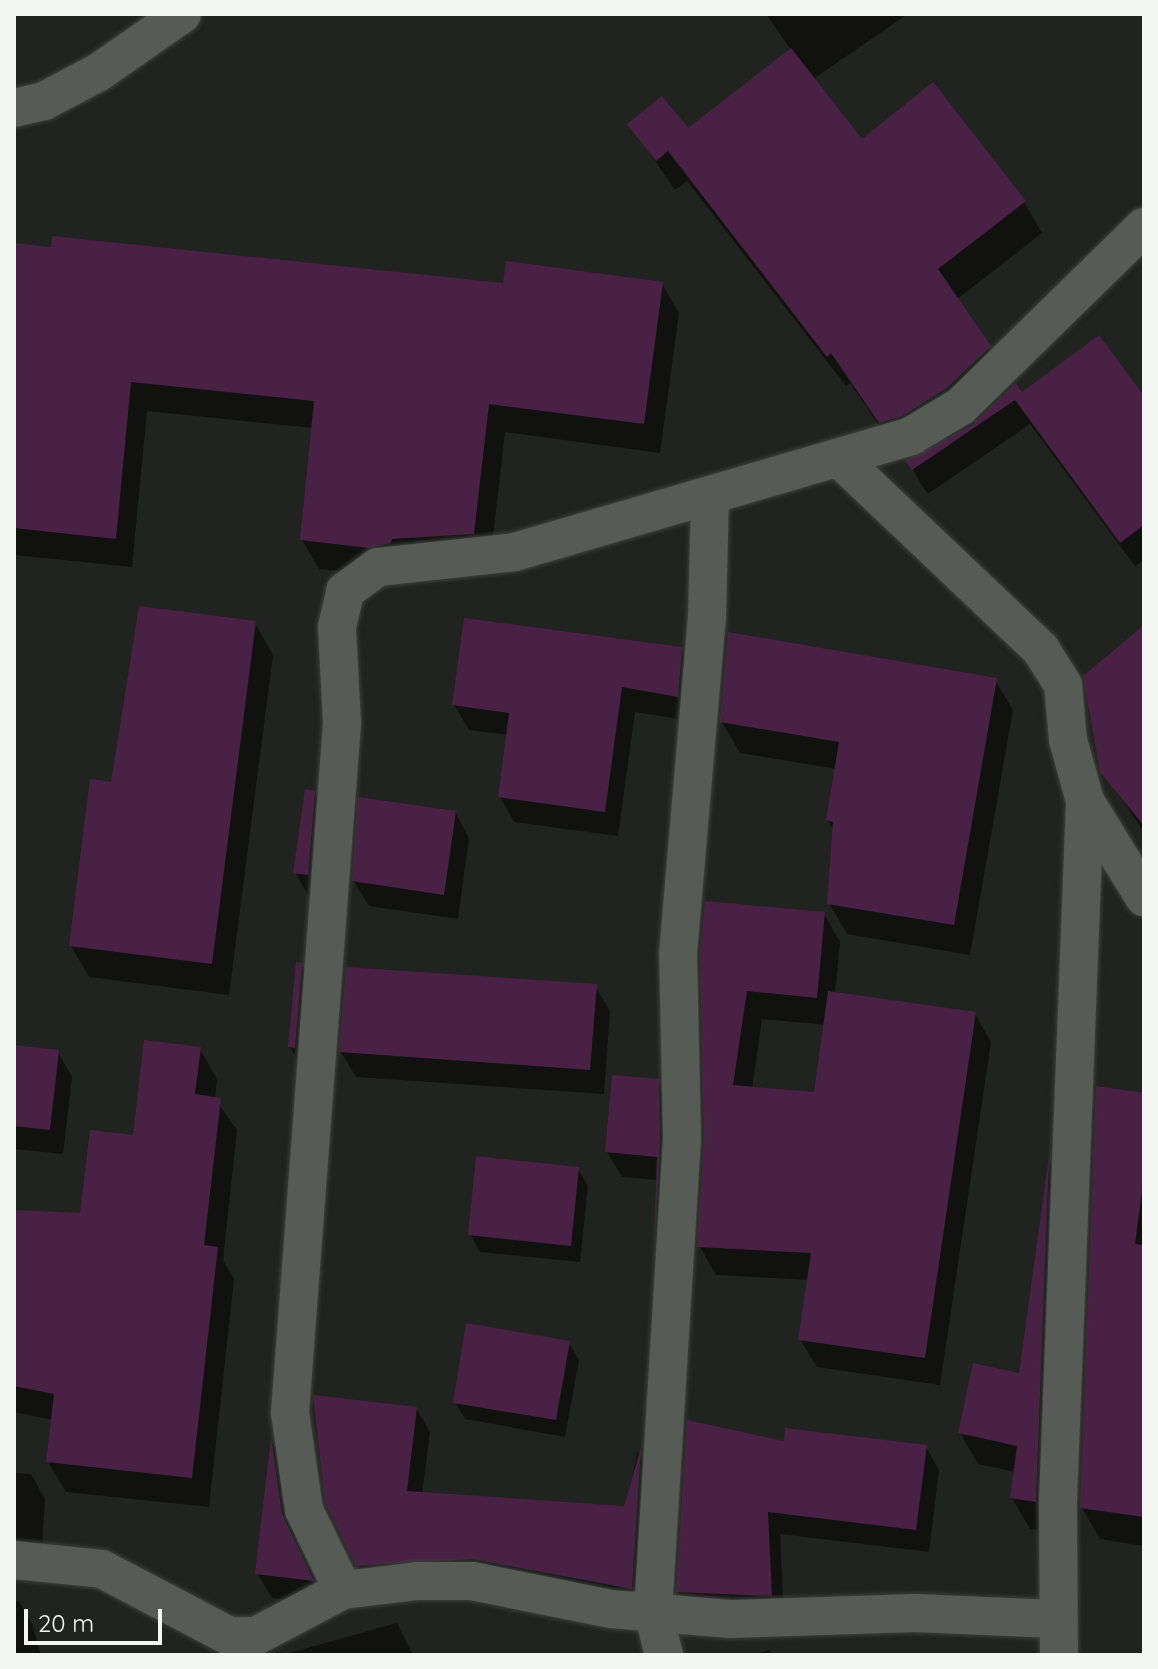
<!DOCTYPE html>
<style>
body{margin:0}
#map{position:relative;width:1158px;height:1669px;overflow:hidden;background:#20231f;font-family:Quicksand,sans-serif}
div>[style]{position:absolute}
[style*='--x']{left:calc(var(--x)*1px);top:calc(var(--y)*1px);width:calc(var(--w)*1px);rotate:calc(var(--a)*1deg)}
.shadow>*{inset:0;background:#0007}
.building>*{inset:0;background:#492144}
.roads{filter:drop-shadow(0 0 2px #3d403c) drop-shadow(0 0 2px #3d403c)}
.minor>*{height:38px;margin:-19px;padding:0 19px;transform-origin:19px;border-radius:19px;background:#575b56}
span{translate:-50% -50%;white-space:nowrap;text-align:center;line-height:1.15;-webkit-text-stroke:6px #20231f;paint-order:stroke}
.frame{position:absolute;inset:0;border:16px solid #f3f6f3;pointer-events:none}
.scale{position:absolute;left:24px;top:1609px;width:138px;height:36px;box-sizing:border-box;border:4px solid #f3f6f3;border-top:0;padding-left:10px;font-size:24px;line-height:28px;white-space:nowrap;color:#f3f6f3;-webkit-text-stroke:6px #20231f;paint-order:stroke}
</style>
<div id="map">
<div class="shadow">
<i style="clip-path:polygon(766px 14px,908px 14px,813px 79px,861px 142px,1024px 202px,1042px 233px,956px 300px,1007px 378px,898px 453px,850px 383px,846px 386px,687px 181px,675px 190px,630px 124px,687px 131px,791px 50px)"></i>
<i style="clip-path:polygon(14px 246px,505px 286px,662px 284px,679px 313px,660px 453px,505px 432px,490px 563px,387px 576px,319px 569px,302px 540px,313px 428px,147px 411px,132px 567px,14px 555px)"></i>
<i style="clip-path:polygon(1022px 395px,1144px 399px,1144px 560px,1135px 566px,1030px 424px,928px 494px,922px 486px,908px 461px)"></i>
<i style="clip-path:polygon(255px 623px,273px 655px,229px 995px,89px 977px,71px 946px,113px 784px)"></i>
<i style="clip-path:polygon(1144px 628px,1144px 832px,1102px 771px)"></i>
<i style="clip-path:polygon(681px 649px,696px 674px,692px 721px,635px 712px,618px 836px,514px 822px,500px 797px,508px 735px,469px 730px,454px 705px)"></i>
<i style="clip-path:polygon(995px 680px,1013px 710px,970px 955px,847px 934px,829px 903px,834px 831px,828px 820px,836px 769px,740px 753px,722px 722px)"></i>
<i style="clip-path:polygon(314px 792px,328px 818px,322px 899px,309px 897px,295px 872px)"></i>
<i style="clip-path:polygon(455px 812px,469px 838px,458px 919px,369px 906px,354px 881px)"></i>
<i style="clip-path:polygon(evenodd,824px 914px,840px 942px,835px 994px,975px 1014px,991px 1042px,940px 1385px,817px 1367px,800px 1339px,809px 1280px,716px 1275px,700px 1247px,706px 1140px,702px 955px,824px 914px,762px 1019px,826px 1025px,815px 1094px,752px 1089px,762px 1019px)"></i>
<i style="clip-path:polygon(301px 965px,315px 990px,304px 1072px,290px 1047px)"></i>
<i style="clip-path:polygon(595px 986px,610px 1011px,604px 1094px,356px 1077px,341px 1052px)"></i>
<i style="clip-path:polygon(14px 1047px,58px 1052px,72px 1077px,63px 1154px,14px 1149px)"></i>
<i style="clip-path:polygon(200px 1049px,217px 1079px,215px 1099px,237px 1130px,223px 1260px,234px 1279px,209px 1507px,66px 1492px,48px 1462px,53px 1420px,14px 1412px,14px 1210px,82px 1216px)"></i>
<i style="clip-path:polygon(657px 1081px,672px 1106px,667px 1265px,656px 1244px,658px 1180px,622px 1177px,607px 1152px)"></i>
<i style="clip-path:polygon(1144px 1095px,1144px 1546px,1100px 1539px,1082px 1508px)"></i>
<i style="clip-path:polygon(1050px 1163px,1066px 1189px,1053px 1532px,1030px 1529px,1012px 1498px,1016px 1472px,978px 1464px,960px 1433px,1020px 1376px)"></i>
<i style="clip-path:polygon(578px 1169px,588px 1186px,580px 1262px,480px 1252px,470px 1234px)"></i>
<i style="clip-path:polygon(569px 1343px,579px 1360px,565px 1437px,465px 1419px,455px 1402px)"></i>
<i style="clip-path:polygon(416px 1408px,430px 1432px,422px 1494px,625px 1508px,638px 1451px,650px 1472px,645px 1612px,372px 1590px,358px 1565px)"></i>
<i style="clip-path:polygon(272px 1443px,285px 1464px,296px 1541px,326px 1605px,272px 1598px,257px 1573px)"></i>
<i style="clip-path:polygon(785px 1443px,926px 1447px,939px 1470px,929px 1552px,780px 1534px,784px 1618px,692px 1615px,678px 1592px)"></i>
<i style="clip-path:polygon(14px 1473px,31px 1474px,45px 1499px,41px 1564px,14px 1569px)"></i>
<i style="clip-path:polygon(19px 1601px,33px 1626px,41px 1655px,14px 1655px,14px 1602px)"></i>
<i style="clip-path:polygon(397px 1623px,413px 1655px,282px 1655px)"></i>
<i style="clip-path:polygon(769px 1650px,772px 1655px,753px 1655px)"></i>
</div>
<div class="building">
<i style="clip-path:polygon(791px 48px,862px 139px,933px 82px,1026px 201px,938px 269px,991px 346px,947px 388px,902px 416px,879px 423px,831px 353px,827px 357px,668px 151px,656px 161px,627px 124px,662px 96px,688px 128px)"></i>
<i style="clip-path:polygon(52px 236px,503px 283px,506px 261px,663px 282px,644px 424px,489px 404px,474px 534px,392px 539px,391px 543px,369px 548px,300px 540px,314px 401px,131px 382px,116px 539px,14px 528px,14px 243px,51px 247px)"></i>
<i style="clip-path:polygon(1099px 335px,1144px 396px,1144px 525px,1120px 543px,1015px 400px,912px 470px,905px 461px,972px 425px,1016px 383px,1022px 392px)"></i>
<i style="clip-path:polygon(139px 606px,256px 621px,212px 964px,69px 946px,90px 779px,111px 782px)"></i>
<i style="clip-path:polygon(464px 618px,682px 647px,678px 697px,622px 687px,605px 812px,498px 797px,509px 713px,452px 705px)"></i>
<i style="clip-path:polygon(1144px 625px,1144px 826px,1100px 772px,1083px 676px)"></i>
<i style="clip-path:polygon(728px 632px,997px 678px,954px 925px,827px 904px,833px 822px,826px 820px,839px 742px,720px 722px)"></i>
<i style="clip-path:polygon(305px 789px,315px 791px,308px 875px,293px 873px)"></i>
<i style="clip-path:polygon(358px 797px,456px 811px,444px 895px,352px 881px)"></i>
<i style="clip-path:polygon(705px 901px,825px 912px,817px 998px,747px 991px,733px 1085px,814px 1092px,828px 991px,976px 1012px,925px 1358px,798px 1340px,811px 1253px,697px 1247px,704px 1140px,700px 955px)"></i>
<i style="clip-path:polygon(296px 962px,302px 963px,295px 1048px,288px 1047px)"></i>
<i style="clip-path:polygon(346px 967px,597px 984px,590px 1070px,339px 1052px)"></i>
<i style="clip-path:polygon(144px 1040px,201px 1047px,195px 1094px,221px 1098px,204px 1245px,218px 1247px,192px 1478px,46px 1462px,54px 1394px,14px 1386px,14px 1210px,80px 1213px,90px 1130px,133px 1135px)"></i>
<i style="clip-path:polygon(14px 1045px,59px 1050px,50px 1130px,14px 1126px)"></i>
<i style="clip-path:polygon(612px 1075px,659px 1079px,660px 1140px,654px 1245px,657px 1157px,605px 1152px)"></i>
<i style="clip-path:polygon(1096px 1086px,1144px 1093px,1144px 1175px,1135px 1244px,1144px 1245px,1144px 1517px,1080px 1508px)"></i>
<i style="clip-path:polygon(476px 1156px,579px 1167px,571px 1246px,468px 1235px)"></i>
<i style="clip-path:polygon(1049px 1156px,1036px 1499px,1036px 1502px,1010px 1498px,1017px 1446px,958px 1433px,973px 1363px,1019px 1373px)"></i>
<i style="clip-path:polygon(466px 1323px,570px 1341px,556px 1420px,453px 1403px)"></i>
<i style="clip-path:polygon(313px 1395px,417px 1407px,407px 1491px,624px 1506px,641px 1447px,632px 1589px,472px 1559px,356px 1566px,325px 1503px)"></i>
<i style="clip-path:polygon(687px 1420px,784px 1441px,785px 1428px,927px 1445px,916px 1530px,768px 1512px,772px 1596px,676px 1592px)"></i>
<i style="clip-path:polygon(271px 1437px,282px 1514px,314px 1581px,255px 1574px)"></i>
</div>
<div class="roads">
<div class="minor">
<i style="--x:14;--y:108;--w:31;--a:-13"></i>
<i style="--x:44;--y:101;--w:62;--a:-27.8"></i>
<i style="--x:99;--y:72;--w:101;--a:-34.9"></i>
<i style="--x:839;--y:458;--w:279;--a:43.5"></i>
<i style="--x:1041;--y:650;--w:41;--a:57.8"></i>
<i style="--x:1063;--y:685;--w:55;--a:84.8"></i>
<i style="--x:1068;--y:740;--w:63;--a:74.4"></i>
<i style="--x:1085;--y:801;--w:113;--a:58.4"></i>
<i style="--x:14;--y:1560;--w:88;--a:5.8"></i>
<i style="--x:102;--y:1569;--w:144;--a:27.8"></i>
<i style="--x:229;--y:1636;--w:27;--a:0"></i>
<i style="--x:256;--y:1636;--w:98;--a:-27.9"></i>
<i style="--x:343;--y:1590;--w:75;--a:-6.9"></i>
<i style="--x:417;--y:1581;--w:55;--a:0"></i>
<i style="--x:472;--y:1581;--w:142;--a:11.4"></i>
<i style="--x:611;--y:1609;--w:120;--a:4.8"></i>
<i style="--x:731;--y:1619;--w:184;--a:-1.9"></i>
<i style="--x:915;--y:1613;--w:140;--a:2.5"></i>
<i style="--x:343;--y:1590;--w:89;--a:-116"></i>
<i style="--x:304;--y:1510;--w:98;--a:-98.2"></i>
<i style="--x:290;--y:1413;--w:692;--a:-85.69"></i>
<i style="--x:342;--y:723;--w:96;--a:-93"></i>
<i style="--x:337;--y:627;--w:37;--a:-77"></i>
<i style="--x:345;--y:591;--w:41;--a:-36"></i>
<i style="--x:378;--y:567;--w:138;--a:-6.2"></i>
<i style="--x:515;--y:552;--w:413;--a:-16.3"></i>
<i style="--x:911;--y:436;--w:58;--a:-31"></i>
<i style="--x:961;--y:406;--w:256;--a:-44.4"></i>
<i style="--x:664;--y:1655;--w:44;--a:-104.3"></i>
<i style="--x:653;--y:1612;--w:473;--a:-86.5"></i>
<i style="--x:682;--y:1140;--w:186;--a:-91.2"></i>
<i style="--x:678;--y:954;--w:336;--a:-85.1"></i>
<i style="--x:707;--y:619;--w:123;--a:-88.6"></i>
<i style="--x:1059;--y:1655;--w:155;--a:-90.4"></i>
<i style="--x:1058;--y:1500;--w:700;--a:-87.79"></i>
</div>
</div>
<div class="frame"></div>
<div class="scale">20 m</div>
</div>
